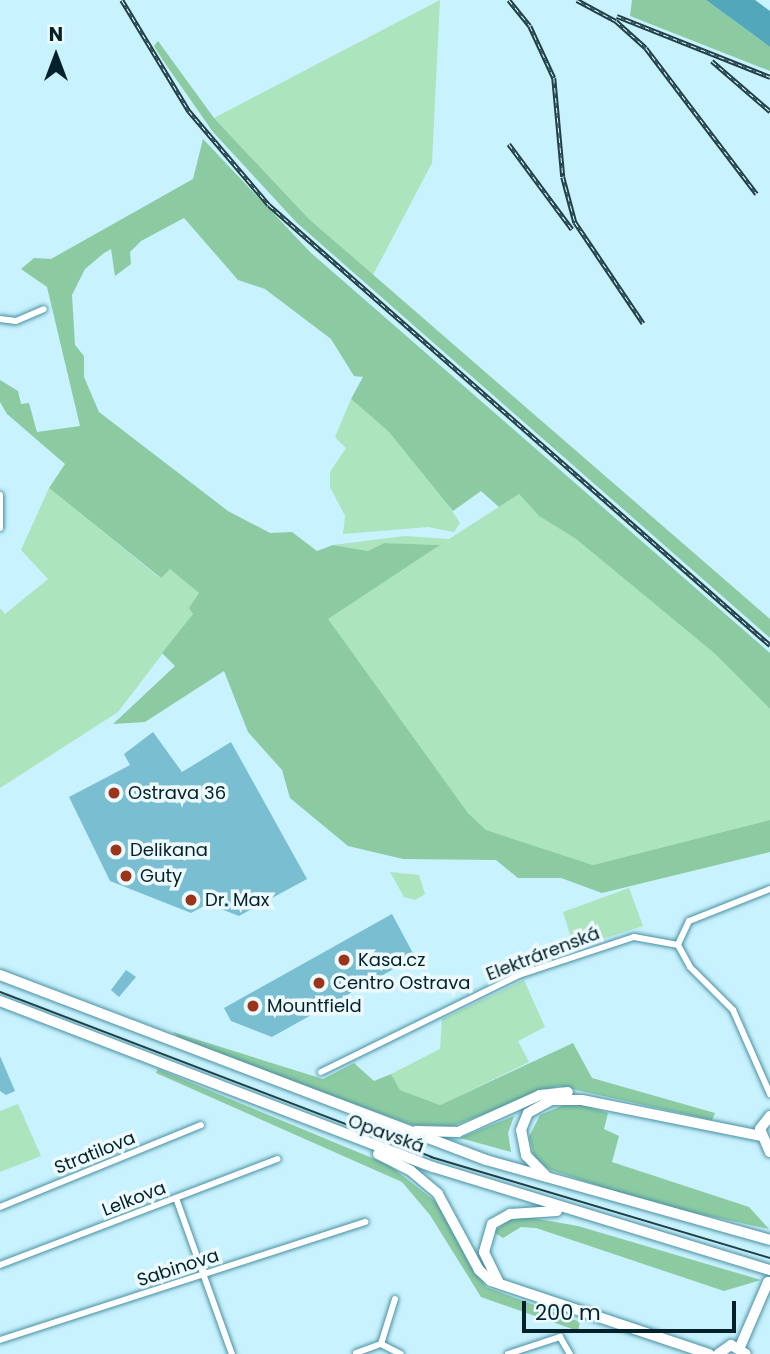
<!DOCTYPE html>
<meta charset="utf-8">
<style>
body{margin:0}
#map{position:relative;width:770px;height:1354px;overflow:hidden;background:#c8f2fd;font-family:Poppins,sans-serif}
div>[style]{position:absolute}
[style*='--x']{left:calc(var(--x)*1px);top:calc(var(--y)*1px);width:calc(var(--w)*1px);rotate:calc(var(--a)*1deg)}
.green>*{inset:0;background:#ace4be}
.forest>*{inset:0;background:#8ccba2}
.water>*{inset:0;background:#52a7bb}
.building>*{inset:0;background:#79bfd1}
.roads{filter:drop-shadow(0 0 2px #4990a1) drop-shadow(0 0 2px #4990a1)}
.street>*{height:6px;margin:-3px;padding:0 3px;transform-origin:3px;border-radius:3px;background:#fff}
.secondary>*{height:10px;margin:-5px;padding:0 5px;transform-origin:5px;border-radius:5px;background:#fff}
.tram>*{height:2px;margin:-1px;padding:0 1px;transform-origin:1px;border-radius:1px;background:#204047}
.rail>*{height:4.5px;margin-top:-2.25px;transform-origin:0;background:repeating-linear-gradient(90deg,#ecf9fd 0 5px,#204047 0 10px);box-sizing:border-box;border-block:2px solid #204047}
.dots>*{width:19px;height:19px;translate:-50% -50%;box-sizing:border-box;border:4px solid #ecf9fd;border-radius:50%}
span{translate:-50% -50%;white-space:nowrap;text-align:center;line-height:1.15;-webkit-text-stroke:7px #ecf9fd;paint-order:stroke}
.poi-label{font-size:18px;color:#032128}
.left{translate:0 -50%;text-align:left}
.street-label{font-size:18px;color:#032128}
.north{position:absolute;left:21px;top:21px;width:70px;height:70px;-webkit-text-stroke:5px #ecf9fd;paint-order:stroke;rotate:0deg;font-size:19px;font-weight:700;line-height:28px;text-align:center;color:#032128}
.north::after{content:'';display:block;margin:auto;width:24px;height:32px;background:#032128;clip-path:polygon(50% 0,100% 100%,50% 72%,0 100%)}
.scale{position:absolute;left:522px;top:1301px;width:214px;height:32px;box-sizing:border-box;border:4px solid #032128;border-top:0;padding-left:9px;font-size:21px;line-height:24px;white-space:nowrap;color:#032128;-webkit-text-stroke:5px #ecf9fd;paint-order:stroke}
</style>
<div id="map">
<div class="green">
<i style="clip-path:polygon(440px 0,432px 163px,373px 275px,309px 219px,214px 118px)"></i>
<i style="clip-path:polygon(351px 399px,389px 432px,440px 492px,460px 523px,454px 532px,428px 527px,343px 534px,345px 516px,330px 487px,330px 472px,346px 448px,335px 437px)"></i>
<i style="clip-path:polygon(49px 488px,160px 578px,170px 568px,200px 594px,193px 614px,118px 712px,0 788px,0 608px,5px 614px,48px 579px,21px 550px)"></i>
<i style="clip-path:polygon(519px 494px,539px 516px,576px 539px,714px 653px,770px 709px,770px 820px,593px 865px,486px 830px,468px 813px,327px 619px,439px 545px,384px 543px,368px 551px,333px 545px,405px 536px,449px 539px)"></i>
<i style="clip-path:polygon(390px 872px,419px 875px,425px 894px,415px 900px,404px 897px)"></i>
<i style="clip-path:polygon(629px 888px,643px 926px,574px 948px,563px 912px)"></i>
<i style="clip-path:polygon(524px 980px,545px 1027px,518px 1041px,529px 1062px,440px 1105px,400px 1090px,391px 1074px,440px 1049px,442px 1019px)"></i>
<i style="clip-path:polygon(18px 1104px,41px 1156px,0 1172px,0 1111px)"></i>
</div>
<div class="forest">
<i style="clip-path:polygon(632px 0,706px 0,770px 47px,770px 71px,630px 16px)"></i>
<i style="clip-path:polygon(158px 41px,214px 118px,309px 219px,770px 619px,770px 638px,297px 223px,213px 132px,162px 59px,154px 46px)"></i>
<i style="clip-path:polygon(203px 139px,310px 252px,770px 653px,770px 709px,714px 653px,576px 539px,539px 516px,519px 494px,499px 507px,481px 491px,453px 511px,389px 432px,351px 399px,363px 377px,354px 376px,331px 339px,265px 289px,238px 280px,184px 218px,141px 241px,130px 252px,131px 264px,115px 276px,111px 249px,104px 253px,85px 269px,72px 295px,75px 345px,84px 356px,84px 377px,99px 412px,228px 511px,270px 533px,292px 532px,317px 551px,333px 545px,368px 551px,384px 543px,440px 545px,328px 619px,468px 813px,486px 830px,593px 865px,770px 820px,770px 852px,602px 893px,561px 878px,518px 878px,496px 860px,403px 859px,348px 846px,290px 798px,282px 770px,248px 732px,224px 671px,145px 722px,113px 724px,175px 666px,162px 653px,193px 614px,189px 608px,199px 593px,170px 569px,161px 578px,49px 488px,65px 464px,7px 414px,0 402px,0 380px,18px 391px,21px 404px,29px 403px,37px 432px,80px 426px,47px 287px,21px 269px,34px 258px,51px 259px,193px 179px)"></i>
<i style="clip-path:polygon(173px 1032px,323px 1079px,354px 1063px,374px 1081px,391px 1074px,400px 1090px,440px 1105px,573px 1043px,592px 1078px,715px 1113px,712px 1120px,558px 1086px,453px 1126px,412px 1125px,181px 1041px)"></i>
<i style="clip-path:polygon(158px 1069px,389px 1165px,436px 1202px,486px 1287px,580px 1322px,578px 1331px,481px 1297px,430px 1215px,402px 1182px,156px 1073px)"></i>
<i style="clip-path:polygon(571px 1102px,608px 1113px,604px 1129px,619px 1136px,612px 1162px,749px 1207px,769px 1229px,653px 1204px,548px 1169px,534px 1156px,529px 1137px,540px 1115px)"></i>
<i style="clip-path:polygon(514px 1116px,508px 1133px,511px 1152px,460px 1138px)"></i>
<i style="clip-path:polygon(527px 1217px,578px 1226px,761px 1280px,724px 1291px,536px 1228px,521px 1227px,503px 1238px,494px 1232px,508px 1220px)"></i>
</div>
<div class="water">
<i style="clip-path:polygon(706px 0,755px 0,770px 11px,770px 47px)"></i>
</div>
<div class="building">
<i style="clip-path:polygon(153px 732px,182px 772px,231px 742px,307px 879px,239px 916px,208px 904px,191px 913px,110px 881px,69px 797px,130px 765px,124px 754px)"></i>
<i style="clip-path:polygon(392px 914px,415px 957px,272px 1037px,231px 1021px,224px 1008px)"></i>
<i style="clip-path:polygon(126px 970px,136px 977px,119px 997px,111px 990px)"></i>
<i style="clip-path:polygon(0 1056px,15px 1091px,6px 1095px,0 1091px)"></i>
</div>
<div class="roads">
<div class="street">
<i style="--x:0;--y:319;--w:16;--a:7"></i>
<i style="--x:16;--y:321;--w:30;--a:-23"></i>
<i style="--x:0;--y:495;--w:33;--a:90"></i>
<i style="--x:770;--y:889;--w:87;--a:158.4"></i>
<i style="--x:689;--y:921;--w:26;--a:115"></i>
<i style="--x:678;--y:945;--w:25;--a:61"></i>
<i style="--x:690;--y:967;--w:61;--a:45"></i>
<i style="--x:733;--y:1010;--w:92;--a:66.2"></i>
<i style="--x:321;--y:1072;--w:220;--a:-26.1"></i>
<i style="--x:519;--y:975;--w:121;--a:-18.3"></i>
<i style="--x:634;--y:937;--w:45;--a:10.3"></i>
<i style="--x:176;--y:1198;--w:166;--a:70.3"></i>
<i style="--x:0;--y:1207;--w:217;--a:-22.2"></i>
<i style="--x:0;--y:1265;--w:297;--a:-20.9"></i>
<i style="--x:0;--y:1340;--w:384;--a:-17.9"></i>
<i style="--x:381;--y:1344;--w:47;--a:-72.7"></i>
<i style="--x:356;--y:1353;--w:27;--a:-20"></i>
<i style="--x:381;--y:1344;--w:22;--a:27"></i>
<i style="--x:508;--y:1354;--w:55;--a:-18.1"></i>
<i style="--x:560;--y:1337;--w:20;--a:60"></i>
</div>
<div class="secondary">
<i style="--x:0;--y:975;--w:520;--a:20.84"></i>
<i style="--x:486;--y:1160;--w:295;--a:15.7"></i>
<i style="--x:0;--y:1001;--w:464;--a:21"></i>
<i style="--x:433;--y:1167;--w:352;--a:17"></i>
<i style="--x:770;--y:1116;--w:16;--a:128"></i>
<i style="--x:760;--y:1129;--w:25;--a:67"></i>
<i style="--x:416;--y:1131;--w:42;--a:1.4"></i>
<i style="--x:458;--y:1132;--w:90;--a:-24.3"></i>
<i style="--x:540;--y:1095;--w:28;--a:-6"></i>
<i style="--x:378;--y:1154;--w:37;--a:27"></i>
<i style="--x:411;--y:1171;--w:35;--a:40"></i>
<i style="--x:438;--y:1194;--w:86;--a:61.7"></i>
<i style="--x:479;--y:1270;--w:16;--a:43"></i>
<i style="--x:491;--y:1281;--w:230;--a:18.5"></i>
<i style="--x:547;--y:1177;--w:30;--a:-134"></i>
<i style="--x:526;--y:1155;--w:25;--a:-101"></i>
<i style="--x:521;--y:1130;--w:18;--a:-68"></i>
<i style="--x:528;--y:1113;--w:26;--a:-29"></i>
<i style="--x:551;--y:1100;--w:31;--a:0"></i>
<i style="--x:582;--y:1100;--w:182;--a:11.4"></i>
<i style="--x:499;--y:1283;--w:34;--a:-116"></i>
<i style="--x:484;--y:1252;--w:29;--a:-74"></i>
<i style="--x:492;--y:1224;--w:21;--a:-29"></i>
<i style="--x:510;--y:1214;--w:47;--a:-3.7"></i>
<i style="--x:740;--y:1347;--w:71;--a:-66.7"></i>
<i style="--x:718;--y:1354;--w:16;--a:-35"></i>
<i style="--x:731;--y:1345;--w:17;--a:31"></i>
</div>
</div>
<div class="tram">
<i style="--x:0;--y:992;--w:462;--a:20.9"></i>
<i style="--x:431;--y:1157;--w:354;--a:16.6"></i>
</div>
<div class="rail">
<i style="--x:122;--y:0;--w:130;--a:58.9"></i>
<i style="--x:189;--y:111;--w:123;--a:49.6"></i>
<i style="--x:269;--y:205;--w:667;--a:41.29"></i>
<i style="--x:509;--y:0;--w:33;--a:51"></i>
<i style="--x:530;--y:26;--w:57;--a:65.2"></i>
<i style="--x:554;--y:78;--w:99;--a:84.8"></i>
<i style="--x:563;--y:177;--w:47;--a:75.1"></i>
<i style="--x:575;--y:222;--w:122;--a:56"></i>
<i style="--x:577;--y:0;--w:44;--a:28.3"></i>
<i style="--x:616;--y:21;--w:40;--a:42"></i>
<i style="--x:646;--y:48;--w:183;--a:52.8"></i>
<i style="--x:617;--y:16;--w:165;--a:21.7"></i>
<i style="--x:712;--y:61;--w:77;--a:40.8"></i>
<i style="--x:509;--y:144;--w:106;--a:53.5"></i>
</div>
<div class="dots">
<i style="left:114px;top:793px;background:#9c3419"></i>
<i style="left:116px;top:850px;background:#9c3419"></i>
<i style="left:126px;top:876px;background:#9c3419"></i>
<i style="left:191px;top:900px;background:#9c3419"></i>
<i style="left:344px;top:960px;background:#9c3419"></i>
<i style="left:319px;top:983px;background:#9c3419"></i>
<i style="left:253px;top:1006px;background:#9c3419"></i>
</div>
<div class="poi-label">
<span class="left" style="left:128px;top:793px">Ostrava 36</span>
<span class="left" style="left:130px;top:850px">Delikana</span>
<span class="left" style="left:140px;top:876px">Guty</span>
<span class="left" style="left:205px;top:900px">Dr. Max</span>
<span class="left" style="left:358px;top:960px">Kasa.cz</span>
<span class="left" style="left:333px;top:983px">Centro Ostrava</span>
<span class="left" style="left:267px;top:1006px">Mountfield</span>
</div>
<div class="street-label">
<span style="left:543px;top:954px;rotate:-21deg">Elektrárenská</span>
<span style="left:386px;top:1134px;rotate:20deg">Opavská</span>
<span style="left:95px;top:1153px;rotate:-22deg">Stratilova</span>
<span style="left:134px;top:1199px;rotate:-21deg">Lelkova</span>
<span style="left:178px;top:1268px;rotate:-18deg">Sabinova</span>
</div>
<div class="north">N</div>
<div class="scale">200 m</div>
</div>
